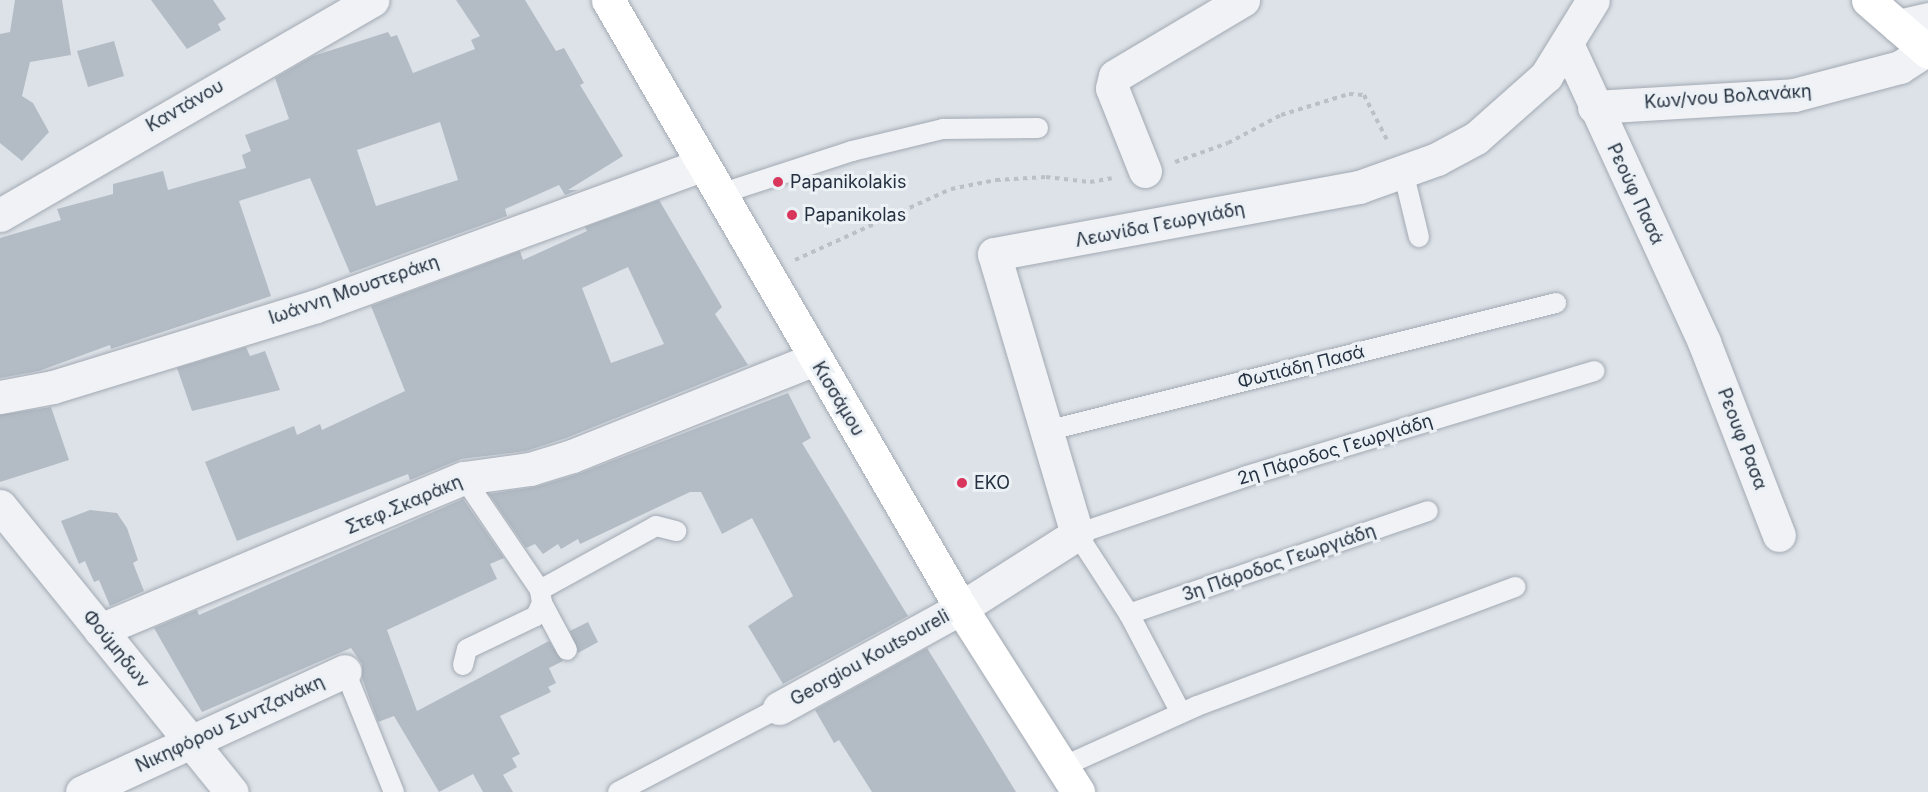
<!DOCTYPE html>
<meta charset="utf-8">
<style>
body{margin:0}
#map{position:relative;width:1928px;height:792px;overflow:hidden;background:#dde2e8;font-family:Inter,sans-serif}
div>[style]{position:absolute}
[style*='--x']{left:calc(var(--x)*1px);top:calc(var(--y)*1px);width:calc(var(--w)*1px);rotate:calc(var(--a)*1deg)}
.building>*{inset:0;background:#b3bcc5}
.path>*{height:4px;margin-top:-2px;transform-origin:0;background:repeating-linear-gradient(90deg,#bbc0c7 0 4.5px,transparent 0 9px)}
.roads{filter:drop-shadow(0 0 2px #a2a9b2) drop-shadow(0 0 2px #a2a9b2)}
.service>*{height:20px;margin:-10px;padding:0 10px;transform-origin:10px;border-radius:10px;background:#f0f2f6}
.minor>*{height:33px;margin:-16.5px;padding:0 16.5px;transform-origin:16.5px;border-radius:16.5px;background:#f0f2f6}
.secondary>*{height:33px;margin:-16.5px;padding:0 16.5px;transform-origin:16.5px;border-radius:16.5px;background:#fff}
.dots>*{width:16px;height:16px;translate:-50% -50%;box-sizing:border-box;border:3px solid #ecf1f6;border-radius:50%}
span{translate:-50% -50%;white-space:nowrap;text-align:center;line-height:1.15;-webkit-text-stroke:6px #ecf1f6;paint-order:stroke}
.street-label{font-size:18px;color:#253140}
.poi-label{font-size:18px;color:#253140}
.left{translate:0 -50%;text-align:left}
</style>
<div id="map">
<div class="building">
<i style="clip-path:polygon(15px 0,62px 0,71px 55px,30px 62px,22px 96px,33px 103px,49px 132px,22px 161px,0 143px,0 34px,10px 32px)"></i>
<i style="clip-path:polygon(151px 0,213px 0,226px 19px,218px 24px,221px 30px,187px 49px)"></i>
<i style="clip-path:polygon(evenodd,456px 0,525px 0,556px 51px,564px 48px,584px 83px,580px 85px,623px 156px,568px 190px,578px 190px,565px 195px,559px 185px,505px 209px,507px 216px,350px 273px,310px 178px,239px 201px,271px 296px,111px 349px,110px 345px,39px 371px,0 378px,0 238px,61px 220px,57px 209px,113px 194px,113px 184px,163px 171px,168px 190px,246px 168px,242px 155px,251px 151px,245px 135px,289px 119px,275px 78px,313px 56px,388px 32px,391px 37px,397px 35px,413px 73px,475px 49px,471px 40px,480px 36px,456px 0,440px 122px,458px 180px,376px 206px,357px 150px,440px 122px)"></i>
<i style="clip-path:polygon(114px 41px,124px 76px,88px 87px,77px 51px)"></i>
<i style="clip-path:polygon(evenodd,659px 200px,722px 307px,715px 314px,748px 365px,566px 438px,526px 451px,461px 459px,410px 480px,408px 474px,237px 541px,205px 462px,294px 426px,297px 435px,320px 424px,322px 430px,405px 391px,371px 306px,520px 251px,523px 260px,587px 231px,585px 227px,659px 200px,628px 267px,664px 344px,611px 363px,582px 288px,628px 267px)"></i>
<i style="clip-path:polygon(246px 347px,250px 356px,265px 351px,280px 390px,192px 411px,177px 368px)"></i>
<i style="clip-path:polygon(788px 393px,811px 438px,802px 443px,908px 616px,783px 684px,748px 626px,793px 596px,752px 518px,722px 534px,701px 492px,690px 492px,580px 544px,578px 539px,561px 549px,558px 544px,543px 554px,535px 544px,526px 548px,489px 494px,535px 487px,578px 474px)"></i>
<i style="clip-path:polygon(51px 407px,69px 460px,0 482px,0 415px)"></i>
<i style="clip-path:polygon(463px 499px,504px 558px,490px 564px,497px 579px,387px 630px,417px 711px,549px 641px,563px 661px,549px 668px,556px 683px,548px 687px,551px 692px,500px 716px,520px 754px,512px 758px,517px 767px,503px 775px,513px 792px,483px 792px,473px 774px,439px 792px,394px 716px,378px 722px,362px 678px,362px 664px,351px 648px,202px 712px,154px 628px,197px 610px,199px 615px)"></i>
<i style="clip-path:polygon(90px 510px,117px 513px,127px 528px,138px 560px,133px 563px,144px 591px,110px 606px,99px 580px,94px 582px,85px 561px,79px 564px,61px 521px)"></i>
<i style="clip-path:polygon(588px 622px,598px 642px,578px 653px,570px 631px)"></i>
<i style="clip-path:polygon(927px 648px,978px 730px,1016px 792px,872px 792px,839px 740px,834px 743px,815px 710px)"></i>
</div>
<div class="path">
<i style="--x:1175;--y:162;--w:56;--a:-19.7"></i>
<i style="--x:1228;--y:143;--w:60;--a:-27.8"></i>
<i style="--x:1281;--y:115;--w:71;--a:-17.2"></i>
<i style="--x:1349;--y:94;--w:15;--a:4"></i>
<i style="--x:1364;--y:95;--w:53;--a:62.9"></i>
<i style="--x:795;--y:260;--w:171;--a:-24.5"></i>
<i style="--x:951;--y:189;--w:46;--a:-11.3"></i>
<i style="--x:996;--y:180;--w:50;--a:-3.4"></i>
<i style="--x:1046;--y:177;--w:44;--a:6.5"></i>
<i style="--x:1090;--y:182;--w:22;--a:-10"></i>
</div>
<div class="roads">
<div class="service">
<i style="--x:1403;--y:171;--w:68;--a:76.4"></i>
<i style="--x:720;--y:194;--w:139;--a:-18"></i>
<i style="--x:852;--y:151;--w:94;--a:-13.6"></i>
<i style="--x:943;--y:129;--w:95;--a:-0.6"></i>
<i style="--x:1046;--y:431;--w:526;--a:-14.09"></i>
<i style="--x:540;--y:590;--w:132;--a:-28.9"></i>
<i style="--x:656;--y:526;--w:21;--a:14"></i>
<i style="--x:542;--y:603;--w:53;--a:62"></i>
<i style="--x:1129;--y:614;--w:316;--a:-19"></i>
<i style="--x:463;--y:665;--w:16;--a:-76"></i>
<i style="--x:467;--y:649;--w:76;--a:-25.6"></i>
<i style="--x:536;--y:616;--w:14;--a:-65"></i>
<i style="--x:542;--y:603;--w:13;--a:-99"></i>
<i style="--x:540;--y:590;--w:135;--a:-124.2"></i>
<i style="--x:345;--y:671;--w:131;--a:68"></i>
<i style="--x:1181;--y:713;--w:112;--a:-117.7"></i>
<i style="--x:1129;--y:614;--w:95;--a:-123"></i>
<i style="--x:1077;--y:534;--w:180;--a:-18.8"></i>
<i style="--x:1247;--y:476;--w:363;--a:-16.8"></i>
<i style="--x:1062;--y:767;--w:148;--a:-24.3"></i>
<i style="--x:1197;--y:706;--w:340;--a:-20.5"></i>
<i style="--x:618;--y:792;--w:182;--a:-27.6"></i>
</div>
<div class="minor">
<i style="--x:1898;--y:26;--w:31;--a:-13"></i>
<i style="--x:1568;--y:46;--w:326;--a:65.3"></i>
<i style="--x:1704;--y:342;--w:207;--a:68.8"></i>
<i style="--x:1594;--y:107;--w:200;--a:-3.4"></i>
<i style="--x:1794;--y:95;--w:110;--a:-14.8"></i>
<i style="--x:1900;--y:67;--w:31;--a:-33"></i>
<i style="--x:1145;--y:171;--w:89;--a:-111.7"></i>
<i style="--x:1112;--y:88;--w:12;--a:-76"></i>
<i style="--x:1115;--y:76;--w:149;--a:-30.7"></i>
<i style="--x:0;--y:215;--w:430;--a:-30"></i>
<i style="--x:0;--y:397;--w:54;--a:-10.7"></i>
<i style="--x:53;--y:387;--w:275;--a:-17.1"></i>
<i style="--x:316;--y:306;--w:412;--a:-20.1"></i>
<i style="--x:0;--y:506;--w:368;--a:51"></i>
<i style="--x:100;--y:630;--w:394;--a:-22.7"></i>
<i style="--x:464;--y:478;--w:67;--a:-7.8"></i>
<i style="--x:530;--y:469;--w:44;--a:-17.2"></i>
<i style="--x:572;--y:456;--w:261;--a:-21.8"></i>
<i style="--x:779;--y:708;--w:208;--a:-28.8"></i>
<i style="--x:961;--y:608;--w:138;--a:-32.5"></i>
<i style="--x:1077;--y:534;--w:292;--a:-106.5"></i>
<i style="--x:994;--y:254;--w:371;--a:-10.4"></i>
<i style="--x:1359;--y:187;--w:83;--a:-19.7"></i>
<i style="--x:1437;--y:159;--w:44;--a:-28.3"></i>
<i style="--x:1476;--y:138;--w:94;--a:-41.5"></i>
<i style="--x:1546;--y:76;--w:89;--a:-58.3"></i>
<i style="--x:82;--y:792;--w:289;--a:-24.7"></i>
</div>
<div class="secondary">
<i style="--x:608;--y:0;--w:703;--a:59.86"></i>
<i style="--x:961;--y:608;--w:218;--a:57.5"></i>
<i style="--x:1868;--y:0;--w:79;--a:40.9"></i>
</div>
</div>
<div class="dots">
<i style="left:778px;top:182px;background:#d9365d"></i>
<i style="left:792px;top:215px;background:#d9365d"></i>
<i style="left:962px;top:483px;background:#d9365d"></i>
</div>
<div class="street-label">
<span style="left:1728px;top:97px;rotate:-4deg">Κων/νου Βολανάκη</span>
<span style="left:185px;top:106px;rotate:-30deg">Καντάνου</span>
<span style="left:1635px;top:194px;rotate:65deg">Ρεούφ Πασά</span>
<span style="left:1160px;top:225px;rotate:-11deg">Λεωνίδα Γεωργιάδη</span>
<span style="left:354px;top:290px;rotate:-19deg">Ιωάννη Μουστεράκη</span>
<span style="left:1301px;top:367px;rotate:-14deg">Φωτιάδη Πασά</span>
<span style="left:838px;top:399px;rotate:59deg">Κισσάμου</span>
<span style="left:1742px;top:439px;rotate:69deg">Ρεουφ Ρασα</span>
<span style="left:1335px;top:450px;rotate:-17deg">2η Πάροδος Γεωργιάδη</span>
<span style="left:404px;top:505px;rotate:-23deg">Στεφ.Σκαράκη</span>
<span style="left:1279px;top:563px;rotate:-19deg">3η Πάροδος Γεωργιάδη</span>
<span style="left:116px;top:649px;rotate:51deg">Φούμηδων</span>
<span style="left:870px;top:658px;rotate:-29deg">Georgiou Koutsoureli</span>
<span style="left:230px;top:724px;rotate:-25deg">Νικηφόρου Συντζανάκη</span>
</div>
<div class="poi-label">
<span class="left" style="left:790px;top:182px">Papanikolakis</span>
<span class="left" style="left:804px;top:215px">Papanikolas</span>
<span class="left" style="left:974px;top:483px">EKO</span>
</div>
</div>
